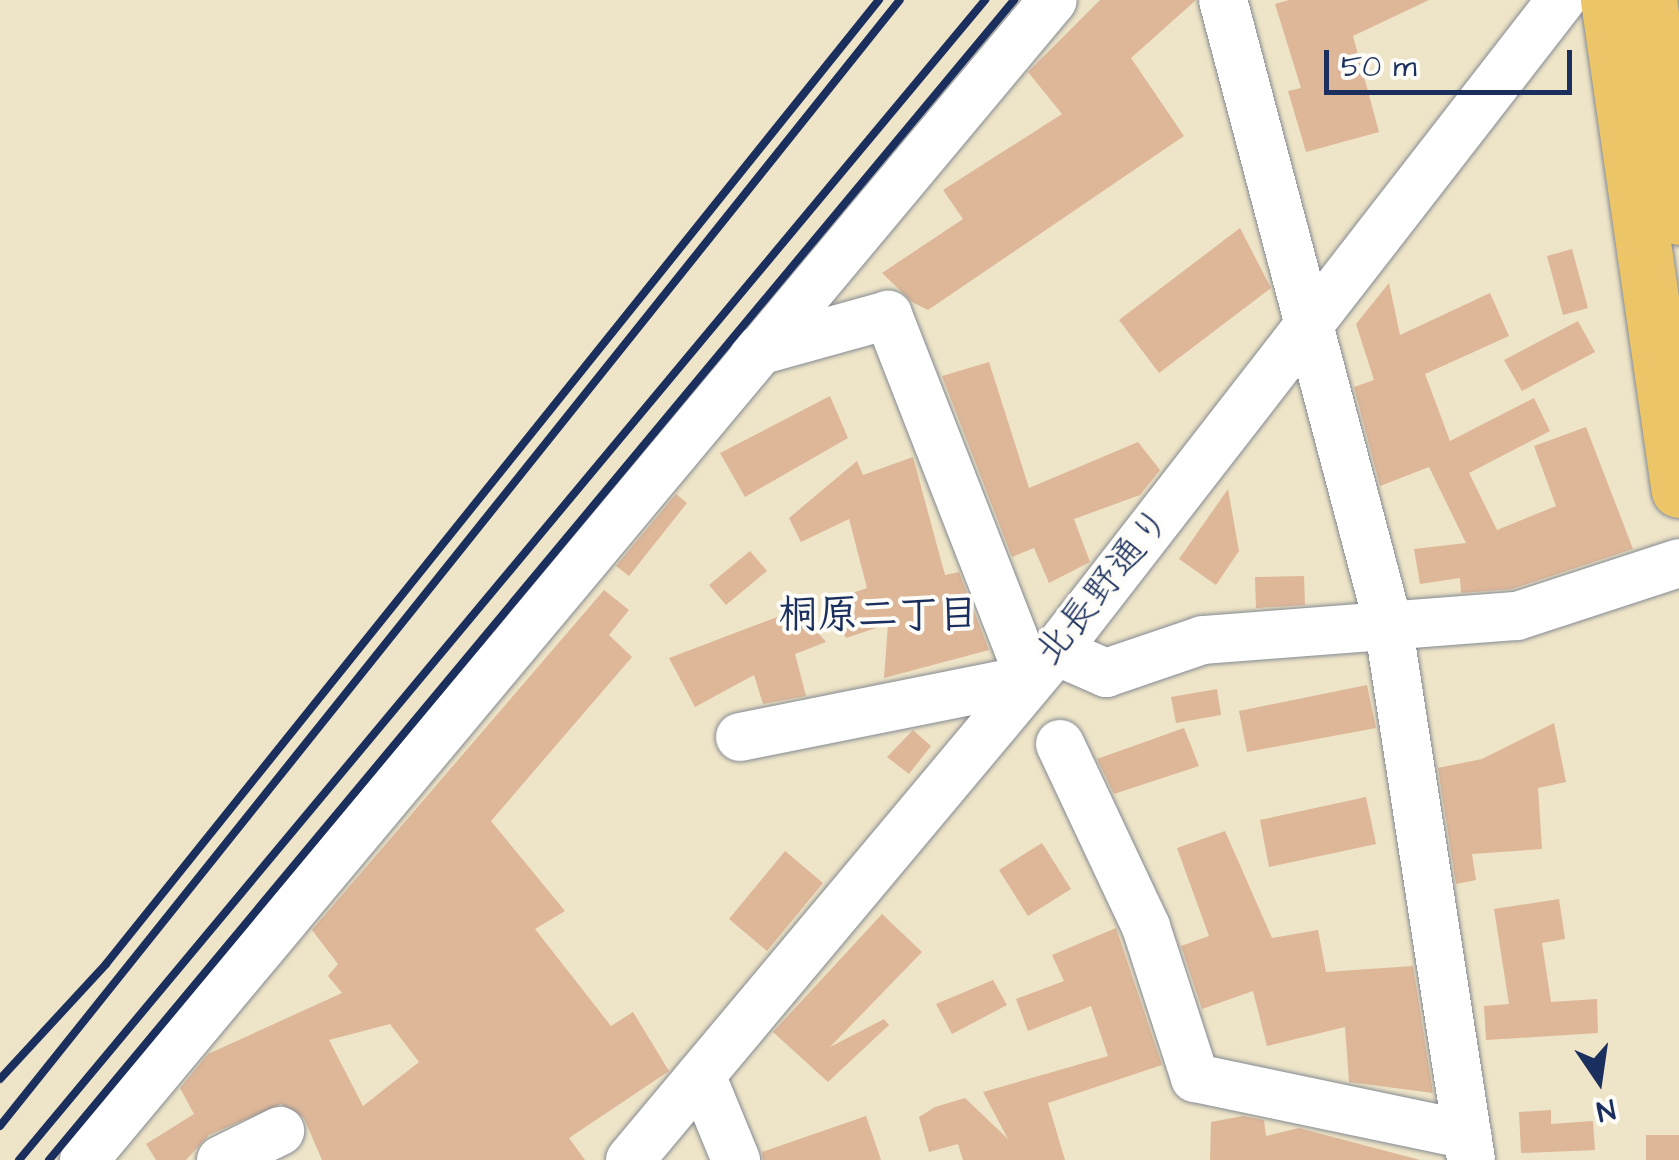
<!DOCTYPE html>
<meta charset="utf-8">
<style>
body{margin:0}
#map{position:relative;width:1679px;height:1160px;overflow:hidden;background:#eee4c7;font-family:"Architects Daughter","Klee One",sans-serif}
div>[style]{position:absolute}
[style*='--x']{left:calc(var(--x)*1px);top:calc(var(--y)*1px);width:calc(var(--w)*1px);rotate:calc(var(--a)*1deg)}
.building>*{inset:0;background:#deb799}
.roads{filter:drop-shadow(0 0 2px #848a92) drop-shadow(0 0 2px #848a92)}
.minor>*{height:48px;margin:-24px;padding:0 24px;transform-origin:24px;border-radius:24px;background:#fff}
.major>*{height:55px;margin:-27.5px;padding:0 27.5px;transform-origin:27.5px;border-radius:27.5px;background:#edc569}
.rail>*{height:8px;margin:-4px;padding:0 4px;transform-origin:4px;border-radius:4px;background:#1b2f5e}
span{translate:-50% -50%;white-space:nowrap;text-align:center;line-height:1.15;-webkit-text-stroke:8px #fdfcf7;paint-order:stroke}
.street-label{font-size:38px;color:#1b2f5e}
.neighbourhood-label{font-size:40px;color:#1b2f5e;font-weight:700}
.north{position:absolute;left:1549px;top:1030px;width:100px;height:100px;-webkit-text-stroke:8px #fdfcf7;paint-order:stroke;rotate:167deg;font-size:28px;font-weight:700;line-height:40px;text-align:center;color:#1b2f5e}
.north::after{content:'';display:block;margin:auto;width:35px;height:45px;background:#1b2f5e;clip-path:polygon(50% 0,100% 100%,50% 72%,0 100%)}
.scale{position:absolute;left:1324px;top:50px;width:248px;height:45px;box-sizing:border-box;border:5px solid #1b2f5e;border-top:0;padding-left:12px;font-size:30px;line-height:35px;white-space:nowrap;color:#1b2f5e;-webkit-text-stroke:8px #fdfcf7;paint-order:stroke}
</style>
<div id="map">
<div class="building">
<i style="clip-path:polygon(1100px 0,1196px 0,1131px 58px,1184px 136px,928px 310px,912px 302px,882px 273px,963px 219px,943px 190px,1062px 114px,1028px 72px)"></i>
<i style="clip-path:polygon(1289px 0,1429px 0,1353px 36px,1379px 132px,1306px 152px,1288px 91px,1301px 88px,1275px 4px)"></i>
<i style="clip-path:polygon(1240px 228px,1271px 288px,1159px 373px,1119px 320px)"></i>
<i style="clip-path:polygon(1572px 249px,1588px 308px,1563px 315px,1547px 256px)"></i>
<i style="clip-path:polygon(1389px 283px,1400px 335px,1490px 293px,1509px 336px,1425px 374px,1450px 441px,1534px 398px,1550px 431px,1469px 473px,1497px 530px,1556px 506px,1534px 446px,1586px 427px,1633px 549px,1512px 589px,1461px 593px,1460px 578px,1420px 584px,1414px 549px,1466px 543px,1429px 467px,1380px 486px,1354px 387px,1374px 380px,1356px 324px)"></i>
<i style="clip-path:polygon(1578px 321px,1595px 352px,1522px 391px,1504px 360px)"></i>
<i style="clip-path:polygon(989px 362px,1029px 488px,1138px 442px,1160px 470px,1140px 495px,1074px 519px,1090px 562px,1049px 583px,1034px 548px,1012px 557px,942px 376px)"></i>
<i style="clip-path:polygon(830px 396px,848px 438px,745px 497px,720px 453px)"></i>
<i style="clip-path:polygon(913px 457px,945px 575px,959px 572px,989px 650px,884px 678px,888px 624px,846px 638px,829px 601px,867px 588px,849px 519px,801px 542px,789px 518px,857px 461px,863px 475px)"></i>
<i style="clip-path:polygon(1228px 489px,1239px 551px,1216px 585px,1179px 559px)"></i>
<i style="clip-path:polygon(676px 494px,687px 503px,629px 576px,616px 566px)"></i>
<i style="clip-path:polygon(750px 551px,767px 571px,726px 605px,709px 585px)"></i>
<i style="clip-path:polygon(1304px 576px,1305px 605px,1256px 608px,1255px 577px)"></i>
<i style="clip-path:polygon(evenodd,604px 590px,629px 610px,609px 635px,632px 657px,491px 821px,565px 911px,535px 929px,611px 1026px,633px 1012px,669px 1071px,569px 1138px,585px 1160px,322px 1160px,304px 1118px,281px 1104px,209px 1135px,186px 1160px,156px 1160px,146px 1144px,194px 1114px,180px 1088px,208px 1054px,342px 993px,328px 976px,338px 964px,312px 930px,604px 590px,390px 1024px,419px 1062px,363px 1106px,329px 1040px,390px 1024px)"></i>
<i style="clip-path:polygon(798px 609px,826px 642px,795px 654px,806px 696px,763px 704px,754px 675px,695px 707px,669px 658px)"></i>
<i style="clip-path:polygon(1367px 685px,1376px 728px,1247px 752px,1239px 711px)"></i>
<i style="clip-path:polygon(1217px 689px,1221px 715px,1176px 723px,1171px 697px)"></i>
<i style="clip-path:polygon(1554px 723px,1566px 782px,1538px 788px,1542px 849px,1472px 854px,1476px 880px,1456px 884px,1438px 768px,1482px 759px)"></i>
<i style="clip-path:polygon(1184px 728px,1199px 766px,1114px 794px,1097px 759px)"></i>
<i style="clip-path:polygon(913px 730px,931px 746px,909px 774px,887px 757px)"></i>
<i style="clip-path:polygon(1366px 797px,1376px 844px,1269px 867px,1260px 820px)"></i>
<i style="clip-path:polygon(1225px 831px,1272px 938px,1318px 930px,1326px 972px,1413px 966px,1433px 1093px,1349px 1082px,1345px 1027px,1267px 1046px,1253px 991px,1202px 1009px,1181px 946px,1209px 936px,1177px 848px)"></i>
<i style="clip-path:polygon(1042px 843px,1071px 889px,1028px 916px,999px 870px)"></i>
<i style="clip-path:polygon(785px 851px,823px 883px,767px 951px,729px 919px)"></i>
<i style="clip-path:polygon(1559px 899px,1565px 939px,1542px 943px,1551px 1002px,1597px 999px,1598px 1033px,1486px 1040px,1484px 1006px,1509px 1004px,1494px 909px)"></i>
<i style="clip-path:polygon(882px 914px,922px 952px,830px 1047px,884px 1019px,889px 1025px,828px 1082px,773px 1032px)"></i>
<i style="clip-path:polygon(1116px 928px,1162px 1065px,1048px 1103px,1065px 1160px,963px 1160px,958px 1144px,929px 1152px,919px 1117px,935px 1107px,965px 1098px,1008px 1139px,983px 1092px,1108px 1056px,1091px 1006px,1028px 1031px,1016px 999px,1064px 981px,1052px 955px)"></i>
<i style="clip-path:polygon(993px 980px,1007px 1005px,952px 1034px,936px 1004px)"></i>
<i style="clip-path:polygon(1551px 1110px,1551px 1124px,1593px 1121px,1595px 1150px,1521px 1153px,1519px 1112px)"></i>
<i style="clip-path:polygon(866px 1116px,881px 1160px,763px 1160px,762px 1152px)"></i>
<i style="clip-path:polygon(1243px 1116px,1264px 1120px,1266px 1136px,1299px 1128px,1420px 1160px,1210px 1160px,1211px 1122px)"></i>
<i style="clip-path:polygon(1646px 1135px,1679px 1135px,1679px 1160px,1646px 1160px)"></i>
</div>
<div class="roads">
<div class="minor">
<i style="--x:1223;--y:0;--w:644;--a:75.17"></i>
<i style="--x:1388;--y:623;--w:543;--a:81.21"></i>
<i style="--x:1056;--y:651;--w:55;--a:23.7"></i>
<i style="--x:1106;--y:673;--w:102;--a:-18.8"></i>
<i style="--x:1203;--y:640;--w:315;--a:-4.4"></i>
<i style="--x:1517;--y:616;--w:170;--a:-18.1"></i>
<i style="--x:740;--y:737;--w:296;--a:-11.3"></i>
<i style="--x:1030;--y:679;--w:391;--a:-111.3"></i>
<i style="--x:888;--y:315;--w:138;--a:164.5"></i>
<i style="--x:1060;--y:744;--w:202;--a:64.8"></i>
<i style="--x:1146;--y:927;--w:159;--a:72"></i>
<i style="--x:1195;--y:1078;--w:278;--a:11.8"></i>
<i style="--x:701;--y:1075;--w:92;--a:67.6"></i>
<i style="--x:84;--y:1160;--w:1511;--a:-50.13"></i>
<i style="--x:221;--y:1160;--w:66;--a:-26.2"></i>
<i style="--x:630;--y:1160;--w:664;--a:-50.07"></i>
<i style="--x:1056;--y:651;--w:824;--a:-52.2"></i>
</div>
<div class="major">
<i style="--x:1608;--y:0;--w:495;--a:81.8"></i>
<i style="--x:1649;--y:0;--w:219;--a:82.1"></i>
</div>
</div>
<div class="rail">
<i style="--x:0;--y:1079;--w:156;--a:-47.3"></i>
<i style="--x:106;--y:964;--w:1236;--a:-51.28"></i>
<i style="--x:0;--y:1126;--w:1441;--a:-51.37"></i>
<i style="--x:19;--y:1160;--w:1510;--a:-50.21"></i>
<i style="--x:49;--y:1160;--w:1509;--a:-50.24"></i>
</div>
<div class="street-label">
<span style="left:1104px;top:587px;rotate:-51deg">北長野通り</span>
</div>
<div class="neighbourhood-label">
<span style="left:878px;top:616px">桐原二丁目</span>
</div>
<div class="north">N</div>
<div class="scale">50 m</div>
</div>
